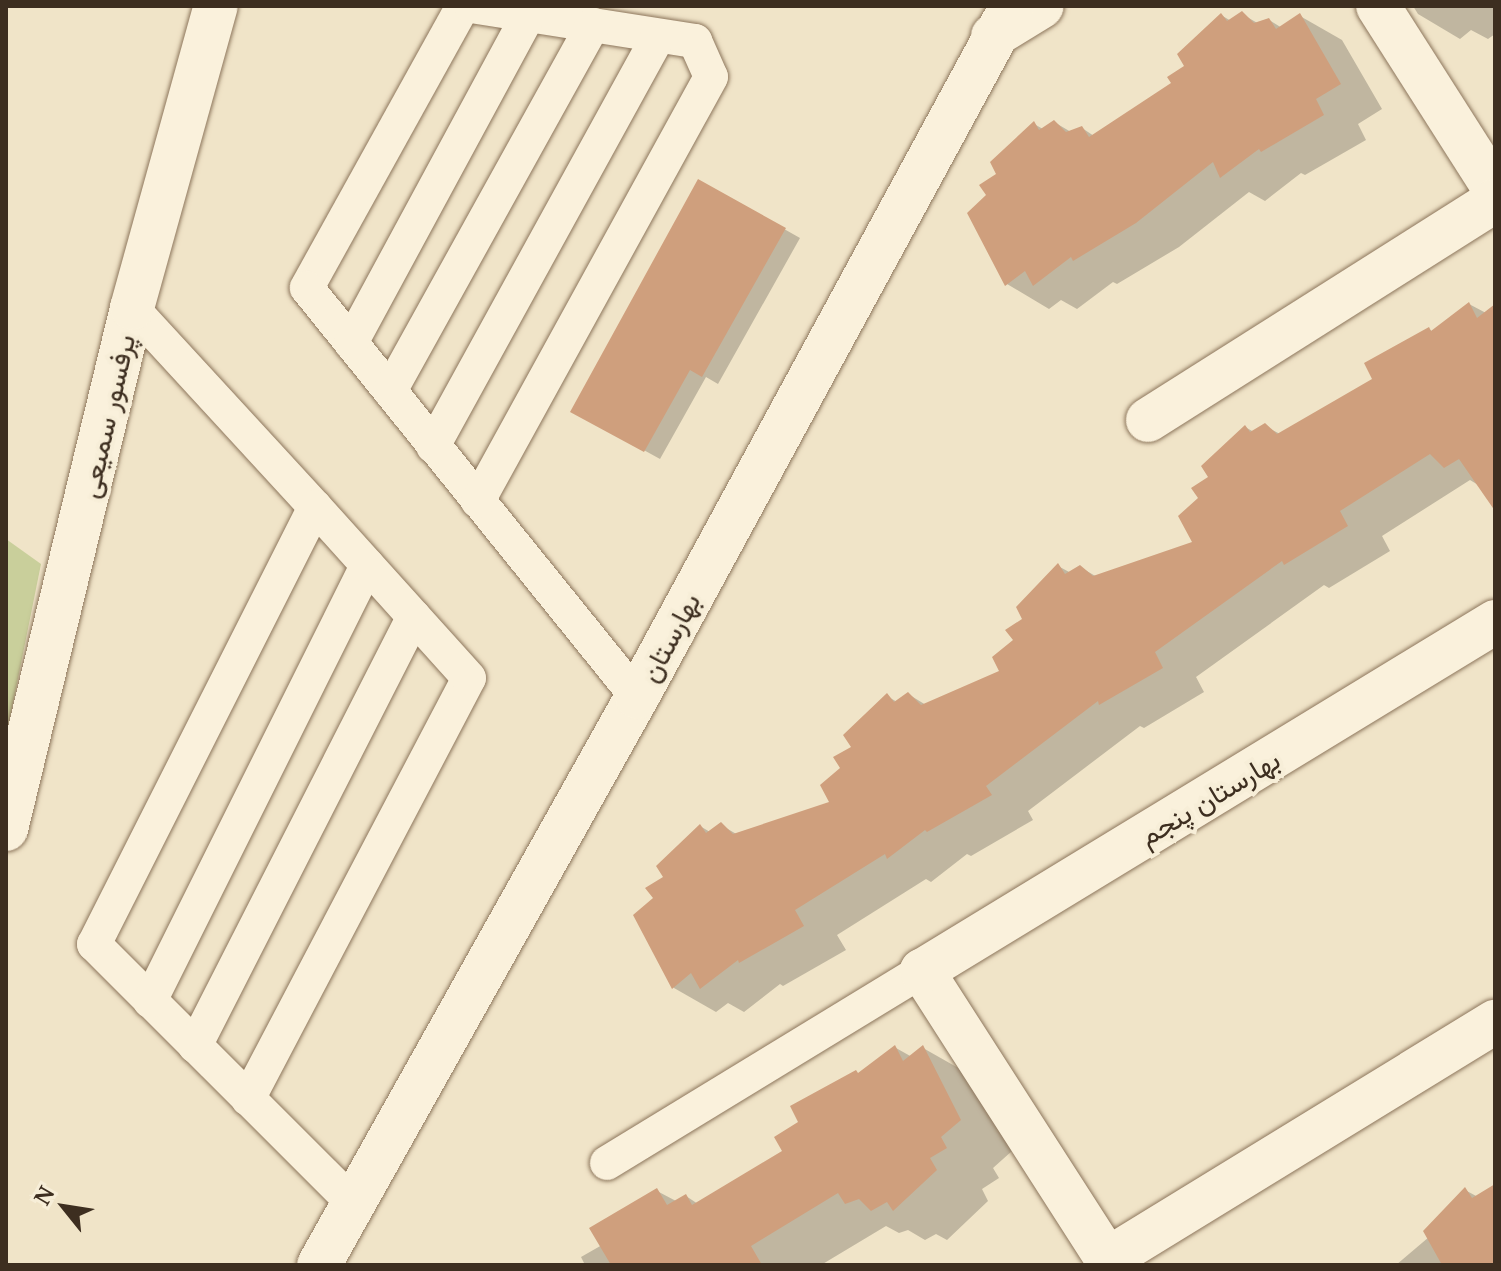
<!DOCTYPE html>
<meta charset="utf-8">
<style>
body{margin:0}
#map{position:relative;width:1501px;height:1271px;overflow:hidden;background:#f0e4c8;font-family:"Noto Serif",Vazirmatn,serif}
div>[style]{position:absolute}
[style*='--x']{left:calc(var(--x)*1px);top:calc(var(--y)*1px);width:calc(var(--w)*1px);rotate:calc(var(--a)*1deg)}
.green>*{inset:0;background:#c9cf9b}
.shadow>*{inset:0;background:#0003}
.building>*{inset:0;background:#cf9f7d}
.roads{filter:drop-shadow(0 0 2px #8d765c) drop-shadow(0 0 2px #8d765c)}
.service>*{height:34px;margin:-17px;padding:0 17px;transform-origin:17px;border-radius:17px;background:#faf1dc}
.minor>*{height:44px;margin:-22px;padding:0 22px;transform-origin:22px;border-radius:22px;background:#faf1dc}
.secondary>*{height:44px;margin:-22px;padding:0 22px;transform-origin:22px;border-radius:22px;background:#faf1dc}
span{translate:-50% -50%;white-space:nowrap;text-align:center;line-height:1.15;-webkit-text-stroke:8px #f7eed8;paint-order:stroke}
.street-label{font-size:28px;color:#3d2e20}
.frame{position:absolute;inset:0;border:8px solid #3d2e20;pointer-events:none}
.north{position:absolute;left:24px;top:1167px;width:80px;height:80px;-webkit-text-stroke:6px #f7eed8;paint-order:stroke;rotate:300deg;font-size:22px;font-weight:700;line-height:32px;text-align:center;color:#3d2e20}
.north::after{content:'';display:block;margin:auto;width:28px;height:36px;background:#3d2e20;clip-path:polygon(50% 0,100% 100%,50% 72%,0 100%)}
</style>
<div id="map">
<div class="green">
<i style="clip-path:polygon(6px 539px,41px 564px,6px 738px)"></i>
</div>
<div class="shadow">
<i style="clip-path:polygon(1413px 6px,1495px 6px,1495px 34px,1488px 39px,1471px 30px,1460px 39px,1418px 14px)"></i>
<i style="clip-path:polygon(1242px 14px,1259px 24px,1269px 20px,1282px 28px,1300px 16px,1342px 40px,1382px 109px,1358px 124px,1366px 140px,1305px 175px,1301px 173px,1265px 201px,1249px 192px,1179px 247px,1117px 284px,1113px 282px,1077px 309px,1061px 300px,1049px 309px,1007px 284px,989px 196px,1034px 124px,1043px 129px,1054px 122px,1071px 132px,1082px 128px,1094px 136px,1174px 84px,1221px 15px,1231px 21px)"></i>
<i style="clip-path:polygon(699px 181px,800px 238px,718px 384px,706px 377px,660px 459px,573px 411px)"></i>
<i style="clip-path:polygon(1469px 304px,1486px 313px,1495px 306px,1495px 487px,1488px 491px,1470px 480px,1382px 536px,1390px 551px,1329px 588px,1324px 585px,1196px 677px,1204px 692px,1144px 728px,1140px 726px,1028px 811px,1033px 820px,971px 856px,967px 854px,931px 882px,926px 879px,837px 935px,846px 950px,783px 986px,780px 984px,744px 1012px,728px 1003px,716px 1012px,674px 988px,636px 916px,655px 898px,700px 826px,710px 832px,721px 825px,738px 835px,832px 803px,843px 768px,887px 696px,897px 702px,908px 694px,926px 705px,1002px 671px,1025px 620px,1058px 566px,1071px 573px,1080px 567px,1097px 577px,1195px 544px,1201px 499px,1245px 427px,1254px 432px,1265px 426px,1280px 434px,1374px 380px,1429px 329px,1433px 332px)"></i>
<i style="clip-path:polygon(896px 1048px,912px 1057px,923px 1048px,976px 1078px,1012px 1151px,993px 1168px,999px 1178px,982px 1189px,988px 1201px,947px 1240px,936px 1234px,925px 1240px,908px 1230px,899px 1233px,886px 1226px,821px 1265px,585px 1265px,581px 1257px,602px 1245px,657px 1191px,676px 1201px,686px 1196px,698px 1204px,784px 1152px,801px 1122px)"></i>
<i style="clip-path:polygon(1465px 1190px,1478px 1197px,1495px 1195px,1495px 1265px,1396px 1265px,1429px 1237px)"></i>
</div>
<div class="building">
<i style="clip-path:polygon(1242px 11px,1254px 23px,1269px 18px,1276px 29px,1300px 13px,1341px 84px,1316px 99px,1324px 115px,1261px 152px,1259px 149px,1220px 178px,1213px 162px,1136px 223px,1073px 261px,1071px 257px,1033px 286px,1025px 271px,1005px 286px,967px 213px,986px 195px,979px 185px,996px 174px,990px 162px,1034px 121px,1039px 130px,1054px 120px,1066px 132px,1082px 126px,1089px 137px,1171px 83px,1167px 77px,1184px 66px,1177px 54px,1221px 13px,1227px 21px)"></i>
<i style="clip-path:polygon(698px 179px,786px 228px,702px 377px,690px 370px,644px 452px,570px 412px)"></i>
<i style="clip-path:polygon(1469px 302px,1477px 318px,1495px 304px,1495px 511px,1459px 459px,1444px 468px,1430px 454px,1340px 511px,1348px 526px,1284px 565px,1282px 561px,1155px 652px,1163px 668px,1099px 705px,1098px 701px,986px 786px,992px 795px,927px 832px,925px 830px,887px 859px,885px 854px,795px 910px,804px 926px,739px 963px,738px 960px,700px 989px,691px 973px,672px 989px,633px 915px,653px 898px,645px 888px,663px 877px,656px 866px,700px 824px,706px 833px,721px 822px,733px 834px,829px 802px,820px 785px,840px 768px,833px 757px,851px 747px,843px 735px,887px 693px,894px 702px,908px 692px,921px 705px,999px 671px,992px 657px,1013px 640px,1005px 630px,1022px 619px,1016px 607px,1058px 563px,1065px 574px,1080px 565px,1093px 576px,1192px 542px,1178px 516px,1198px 498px,1191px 488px,1208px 477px,1201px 466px,1245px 425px,1250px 432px,1265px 423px,1277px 434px,1372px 379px,1364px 363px,1429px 327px,1431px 331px)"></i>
<i style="clip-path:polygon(895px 1045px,903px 1061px,923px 1045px,961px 1120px,941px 1137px,947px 1148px,930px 1158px,937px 1170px,893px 1211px,887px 1202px,871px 1211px,859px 1199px,845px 1204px,838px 1193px,751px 1246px,762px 1265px,611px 1265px,589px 1228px,657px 1188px,667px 1205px,686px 1194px,692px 1205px,782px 1151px,774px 1137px,798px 1122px,790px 1106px,856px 1070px,858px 1073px)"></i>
<i style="clip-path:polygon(1495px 1184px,1495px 1265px,1442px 1265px,1423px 1231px,1465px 1187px,1472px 1198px)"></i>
</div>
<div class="roads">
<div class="service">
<i style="--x:463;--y:6;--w:322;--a:119"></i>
<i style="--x:307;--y:288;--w:526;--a:51.1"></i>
<i style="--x:471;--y:6;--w:227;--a:8.9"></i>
<i style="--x:695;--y:41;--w:39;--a:66"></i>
<i style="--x:711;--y:77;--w:484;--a:118.8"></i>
<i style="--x:132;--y:308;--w:270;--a:47.4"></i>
<i style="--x:315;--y:507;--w:490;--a:116.8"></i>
<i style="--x:94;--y:944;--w:365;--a:45"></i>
<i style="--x:351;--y:343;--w:373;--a:-61.6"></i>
<i style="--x:390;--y:391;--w:419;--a:-61"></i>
<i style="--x:433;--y:446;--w:468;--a:-61.2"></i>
<i style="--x:150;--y:1001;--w:487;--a:-63.5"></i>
<i style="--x:195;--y:1046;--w:482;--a:-63"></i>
<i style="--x:248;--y:1099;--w:475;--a:-62.3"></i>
<i style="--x:469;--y:678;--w:230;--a:-132"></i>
<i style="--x:607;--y:1163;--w:369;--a:-31.4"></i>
</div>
<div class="minor">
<i style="--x:1378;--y:6;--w:218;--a:57.5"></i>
<i style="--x:993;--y:36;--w:57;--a:-31.5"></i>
<i style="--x:1148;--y:420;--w:410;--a:-32.3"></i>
<i style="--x:1108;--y:1259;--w:454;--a:-31.5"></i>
<i style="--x:1111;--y:1265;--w:350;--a:-122.7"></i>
<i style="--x:922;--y:971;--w:671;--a:-31.34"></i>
</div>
<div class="secondary">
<i style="--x:6;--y:829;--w:536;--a:-76.4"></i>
<i style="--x:132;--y:308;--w:313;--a:-74.5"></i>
<i style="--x:319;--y:1265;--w:651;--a:-60.76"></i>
<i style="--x:637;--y:697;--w:786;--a:-61.51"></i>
</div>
</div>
<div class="street-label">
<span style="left:106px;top:416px;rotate:-77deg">پرفسور سمیعی</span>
<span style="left:669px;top:637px;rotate:-62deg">بهارستان</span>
<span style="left:1209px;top:797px;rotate:-31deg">بهارستان پنجم</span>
</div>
<div class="frame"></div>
<div class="north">N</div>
</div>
